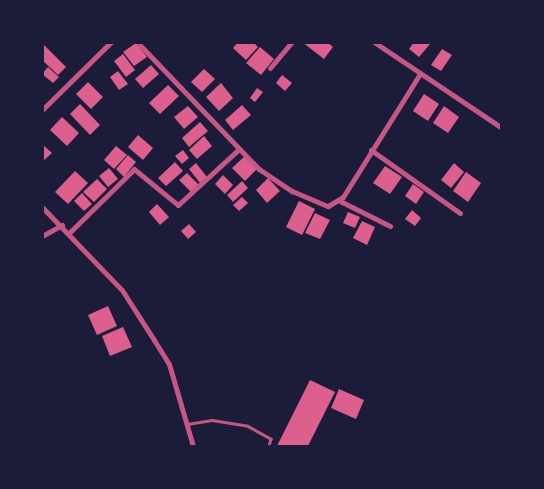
<!DOCTYPE html>
<style>
body{margin:0}
#map{position:relative;width:544px;height:489px;overflow:hidden;background:#1b1b3a;font-family:"DM Sans",sans-serif}
div>[style]{position:absolute}
[style*='--x']{left:calc(var(--x)*1px);top:calc(var(--y)*1px);width:calc(var(--w)*1px);rotate:calc(var(--a)*1deg)}
.building>*{inset:0;background:#dd5f8e}
.service>*{height:2.5px;margin:-1.25px;padding:0 1.25px;transform-origin:1.25px;border-radius:1.25px;background:#c65784}
.minor>*{height:5px;margin:-2.5px;padding:0 2.5px;transform-origin:2.5px;border-radius:2.5px;background:#c65784}
span{translate:-50% -50%;white-space:nowrap;text-align:center;line-height:1.15;-webkit-text-stroke:5px #1b1b3a;paint-order:stroke}
.frame{position:absolute;inset:0;border:44px solid #1b1b3a;pointer-events:none}
</style>
<div id="map">
<div class="building">
<i style="clip-path:polygon(238px 42px,253px 42px,258px 47px,246px 60px,233px 48px)"></i>
<i style="clip-path:polygon(302px 42px,327px 42px,333px 47px,324px 59px)"></i>
<i style="clip-path:polygon(414px 42px,428px 42px,430px 44px,419px 57px,409px 49px)"></i>
<i style="clip-path:polygon(42px 43px,66px 67px,58px 75px,42px 60px)"></i>
<i style="clip-path:polygon(136px 43px,147px 57px,134px 66px,123px 52px)"></i>
<i style="clip-path:polygon(260px 47px,274px 59px,261px 75px,246px 63px)"></i>
<i style="clip-path:polygon(442px 49px,452px 55px,441px 71px,431px 65px)"></i>
<i style="clip-path:polygon(123px 54px,135px 70px,126px 77px,114px 61px)"></i>
<i style="clip-path:polygon(151px 65px,159px 74px,143px 88px,135px 79px)"></i>
<i style="clip-path:polygon(48px 67px,59px 77px,53px 83px,42px 74px)"></i>
<i style="clip-path:polygon(204px 69px,215px 79px,202px 92px,191px 82px)"></i>
<i style="clip-path:polygon(118px 71px,128px 84px,119px 90px,110px 77px)"></i>
<i style="clip-path:polygon(282px 75px,292px 83px,285px 91px,276px 83px)"></i>
<i style="clip-path:polygon(88px 82px,103px 97px,91px 109px,76px 94px)"></i>
<i style="clip-path:polygon(221px 83px,233px 98px,219px 111px,206px 97px)"></i>
<i style="clip-path:polygon(168px 85px,179px 96px,160px 114px,149px 103px)"></i>
<i style="clip-path:polygon(257px 88px,263px 92px,255px 102px,250px 98px)"></i>
<i style="clip-path:polygon(424px 94px,439px 104px,428px 121px,413px 111px)"></i>
<i style="clip-path:polygon(80px 104px,100px 125px,90px 135px,70px 114px)"></i>
<i style="clip-path:polygon(242px 105px,251px 115px,233px 130px,225px 120px)"></i>
<i style="clip-path:polygon(188px 106px,198px 117px,184px 129px,174px 117px)"></i>
<i style="clip-path:polygon(444px 106px,459px 117px,448px 133px,433px 123px)"></i>
<i style="clip-path:polygon(62px 117px,79px 133px,67px 146px,50px 130px)"></i>
<i style="clip-path:polygon(200px 122px,208px 131px,189px 147px,182px 138px)"></i>
<i style="clip-path:polygon(138px 135px,153px 148px,143px 160px,128px 147px)"></i>
<i style="clip-path:polygon(204px 136px,212px 146px,197px 159px,189px 150px)"></i>
<i style="clip-path:polygon(42px 144px,52px 153px,42px 162px)"></i>
<i style="clip-path:polygon(116px 146px,127px 155px,114px 169px,104px 160px)"></i>
<i style="clip-path:polygon(183px 150px,189px 158px,182px 164px,175px 156px)"></i>
<i style="clip-path:polygon(128px 155px,136px 162px,124px 177px,116px 169px)"></i>
<i style="clip-path:polygon(245px 156px,257px 169px,245px 181px,232px 168px)"></i>
<i style="clip-path:polygon(175px 162px,183px 171px,166px 186px,158px 178px)"></i>
<i style="clip-path:polygon(196px 163px,207px 177px,200px 183px,189px 169px)"></i>
<i style="clip-path:polygon(454px 163px,464px 172px,451px 188px,441px 180px)"></i>
<i style="clip-path:polygon(385px 166px,402px 177px,390px 194px,373px 183px)"></i>
<i style="clip-path:polygon(109px 168px,118px 179px,108px 187px,99px 176px)"></i>
<i style="clip-path:polygon(75px 171px,88px 183px,68px 204px,55px 192px)"></i>
<i style="clip-path:polygon(466px 172px,481px 183px,468px 202px,453px 191px)"></i>
<i style="clip-path:polygon(187px 173px,200px 186px,192px 193px,179px 180px)"></i>
<i style="clip-path:polygon(223px 175px,233px 185px,225px 194px,215px 184px)"></i>
<i style="clip-path:polygon(268px 178px,280px 191px,267px 203px,256px 190px)"></i>
<i style="clip-path:polygon(97px 179px,107px 189px,94px 202px,83px 192px)"></i>
<i style="clip-path:polygon(242px 181px,248px 188px,233px 202px,227px 195px)"></i>
<i style="clip-path:polygon(413px 184px,424px 192px,416px 204px,405px 196px)"></i>
<i style="clip-path:polygon(82px 193px,92px 204px,84px 211px,74px 201px)"></i>
<i style="clip-path:polygon(242px 197px,248px 203px,239px 211px,233px 205px)"></i>
<i style="clip-path:polygon(299px 201px,315px 209px,302px 235px,286px 227px)"></i>
<i style="clip-path:polygon(157px 204px,169px 217px,160px 225px,149px 212px)"></i>
<i style="clip-path:polygon(412px 210px,421px 218px,415px 226px,405px 219px)"></i>
<i style="clip-path:polygon(348px 212px,360px 217px,355px 228px,343px 223px)"></i>
<i style="clip-path:polygon(315px 213px,330px 220px,320px 239px,305px 233px)"></i>
<i style="clip-path:polygon(362px 221px,375px 227px,367px 245px,353px 238px)"></i>
<i style="clip-path:polygon(189px 224px,196px 232px,188px 239px,181px 231px)"></i>
<i style="clip-path:polygon(108px 306px,117px 326px,97px 335px,88px 315px)"></i>
<i style="clip-path:polygon(123px 327px,132px 347px,110px 356px,102px 336px)"></i>
<i style="clip-path:polygon(310px 380px,335px 392px,308px 446px,277px 446px)"></i>
<i style="clip-path:polygon(339px 389px,364px 400px,356px 419px,331px 408px)"></i>
</div>
<div class="service">
<i style="--x:187;--y:424;--w:25;--a:-9"></i>
<i style="--x:212;--y:420;--w:36;--a:9"></i>
<i style="--x:248;--y:426;--w:26;--a:29"></i>
<i style="--x:271;--y:439;--w:7;--a:106"></i>
</div>
<div class="minor">
<i style="--x:137;--y:42;--w:176;--a:46.2"></i>
<i style="--x:259;--y:169;--w:40;--a:34"></i>
<i style="--x:292;--y:191;--w:39;--a:23"></i>
<i style="--x:328;--y:206;--w:17;--a:-31"></i>
<i style="--x:343;--y:197;--w:145;--a:-58"></i>
<i style="--x:374;--y:42;--w:154;--a:33.9"></i>
<i style="--x:270;--y:68;--w:34;--a:-50"></i>
<i style="--x:42;--y:110;--w:97;--a:-44.6"></i>
<i style="--x:371;--y:150;--w:109;--a:35.3"></i>
<i style="--x:340;--y:201;--w:56;--a:26.6"></i>
<i style="--x:42;--y:207;--w:115;--a:46.1"></i>
<i style="--x:122;--y:290;--w:59;--a:57.4"></i>
<i style="--x:154;--y:340;--w:28;--a:58"></i>
<i style="--x:169;--y:364;--w:85;--a:73.7"></i>
<i style="--x:70;--y:232;--w:90;--a:-44.5"></i>
<i style="--x:134;--y:169;--w:57;--a:39.3"></i>
<i style="--x:178;--y:205;--w:83;--a:-42.6"></i>
<i style="--x:42;--y:236;--w:23;--a:-29"></i>
</div>
<div class="frame"></div>
</div>
